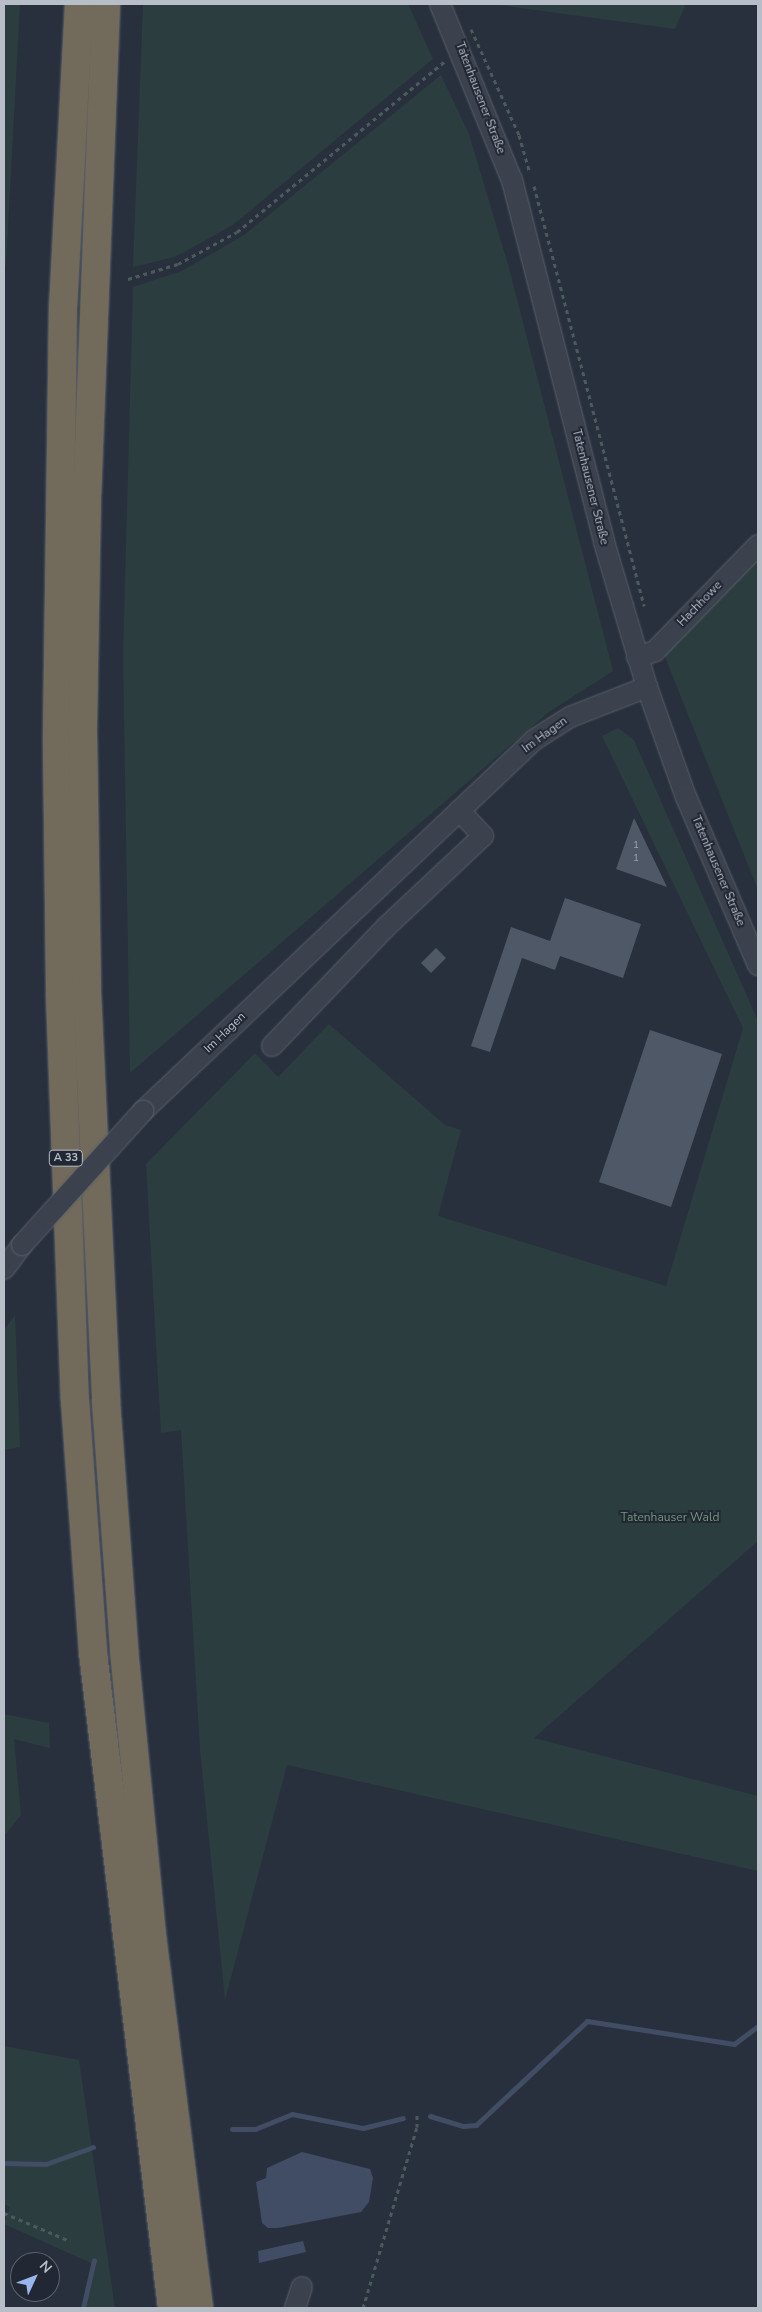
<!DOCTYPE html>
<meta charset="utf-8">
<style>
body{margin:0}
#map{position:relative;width:762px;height:2312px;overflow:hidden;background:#28303d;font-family:"Nunito Sans",sans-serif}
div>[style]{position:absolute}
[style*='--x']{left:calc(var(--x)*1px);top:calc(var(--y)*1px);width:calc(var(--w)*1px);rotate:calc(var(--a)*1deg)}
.green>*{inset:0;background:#2b3d3f}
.water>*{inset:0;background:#404d64}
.stream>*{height:5px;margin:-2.5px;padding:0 2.5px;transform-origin:2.5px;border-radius:2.5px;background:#404d64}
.building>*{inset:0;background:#4f5866}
.path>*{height:3px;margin-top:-1.5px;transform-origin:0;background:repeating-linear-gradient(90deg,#4a5a5d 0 4px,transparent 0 8px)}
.roads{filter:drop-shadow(0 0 1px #5a606b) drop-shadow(0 0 1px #5a606b)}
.minor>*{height:20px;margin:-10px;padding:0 10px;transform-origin:10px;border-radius:10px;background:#3c424d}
.highway>*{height:28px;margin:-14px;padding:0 14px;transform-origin:14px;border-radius:14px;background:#726a5a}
.bridges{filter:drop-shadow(0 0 1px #5a606b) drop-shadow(0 0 1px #5a606b)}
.minor-bridge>*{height:20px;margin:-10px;padding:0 10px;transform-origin:10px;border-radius:10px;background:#3c424d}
span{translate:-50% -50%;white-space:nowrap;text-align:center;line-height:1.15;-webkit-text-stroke:4px #212733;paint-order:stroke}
.number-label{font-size:10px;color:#9ea4b0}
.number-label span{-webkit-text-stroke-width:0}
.shield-label span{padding:1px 4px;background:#212733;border:1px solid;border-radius:4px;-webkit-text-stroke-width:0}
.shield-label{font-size:11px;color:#b8bec8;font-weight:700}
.street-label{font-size:12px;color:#b8bec8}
.park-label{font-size:12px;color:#72967c}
.frame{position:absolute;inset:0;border:5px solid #b8bec8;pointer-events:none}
.north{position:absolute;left:10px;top:2252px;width:50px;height:50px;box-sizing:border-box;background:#212733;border:1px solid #5d636f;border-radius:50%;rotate:47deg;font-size:14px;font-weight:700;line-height:20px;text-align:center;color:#b8bec8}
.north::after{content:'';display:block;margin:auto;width:18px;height:22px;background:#99b6ec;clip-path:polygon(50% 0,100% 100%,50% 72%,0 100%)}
</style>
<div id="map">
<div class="green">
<i style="clip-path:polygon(4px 4px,20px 4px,6px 265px,4px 265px)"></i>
<i style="clip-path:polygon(143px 4px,408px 4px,433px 59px,233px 225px,175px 257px,133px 267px)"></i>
<i style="clip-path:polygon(492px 4px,686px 4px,675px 29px)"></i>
<i style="clip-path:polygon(441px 75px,469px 134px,509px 268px,613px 671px,549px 712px,130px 1073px,123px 656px,133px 287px,182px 271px,244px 235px)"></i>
<i style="clip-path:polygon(758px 556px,758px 890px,663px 652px)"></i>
<i style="clip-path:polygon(618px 728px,634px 740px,758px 1021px,758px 1541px,534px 1738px,758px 1796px,758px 1871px,287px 1765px,225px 2000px,200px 1750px,181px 1430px,161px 1433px,146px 1164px,255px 1053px,278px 1077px,329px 1024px,445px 1125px,461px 1130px,438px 1216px,666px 1286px,743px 1028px,602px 736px)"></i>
<i style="clip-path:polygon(15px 1315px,20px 1447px,4px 1450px,4px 1330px)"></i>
<i style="clip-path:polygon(4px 1714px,49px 1723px,50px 1748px,14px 1739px,21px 1815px,4px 1836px)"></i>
<i style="clip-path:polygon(4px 2046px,79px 2060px,115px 2308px,86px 2308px,96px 2265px,102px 2268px,4px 2224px,10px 2207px,4px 2204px)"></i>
</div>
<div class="water">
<i style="clip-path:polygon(302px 2152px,370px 2169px,373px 2178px,369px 2202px,361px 2212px,278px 2228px,268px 2228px,262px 2223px,256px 2182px,266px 2178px,267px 2168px)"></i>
<i style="clip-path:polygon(303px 2241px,306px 2252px,259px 2263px,258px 2251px)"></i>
</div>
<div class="stream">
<i style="--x:430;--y:2116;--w:34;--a:17"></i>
<i style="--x:463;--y:2126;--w:13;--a:-4"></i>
<i style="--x:476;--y:2125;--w:152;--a:-43.1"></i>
<i style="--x:587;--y:2021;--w:149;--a:8.9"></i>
<i style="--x:734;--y:2044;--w:30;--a:-37"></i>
<i style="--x:232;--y:2129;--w:23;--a:0"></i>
<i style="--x:255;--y:2129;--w:40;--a:-22"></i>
<i style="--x:292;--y:2114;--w:72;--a:11.2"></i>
<i style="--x:363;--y:2128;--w:41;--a:-14"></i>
<i style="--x:4;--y:2163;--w:42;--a:1.4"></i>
<i style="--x:46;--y:2164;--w:50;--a:-19.9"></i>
<i style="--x:83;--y:2308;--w:49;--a:-77.1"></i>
</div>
<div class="building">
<i style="clip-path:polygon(634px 818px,667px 887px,616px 869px)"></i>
<i style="clip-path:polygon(565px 898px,641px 924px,623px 978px,560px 956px,555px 970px,522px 958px,490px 1052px,471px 1046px,511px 927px,550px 941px)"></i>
<i style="clip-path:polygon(436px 948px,446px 958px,431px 973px,421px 963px)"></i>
<i style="clip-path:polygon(650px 1030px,722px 1054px,671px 1207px,599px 1182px)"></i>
</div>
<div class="path">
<i style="--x:471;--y:29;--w:116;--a:65.6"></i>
<i style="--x:519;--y:135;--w:37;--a:74"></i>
<i style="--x:534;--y:186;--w:434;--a:75.3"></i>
<i style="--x:4;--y:270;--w:1;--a:0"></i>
<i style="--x:128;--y:279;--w:52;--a:-16.7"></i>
<i style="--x:178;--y:264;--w:67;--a:-28.5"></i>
<i style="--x:237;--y:232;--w:269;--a:-39.4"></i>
<i style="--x:4;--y:2213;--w:72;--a:23"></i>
<i style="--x:363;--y:2308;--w:189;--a:-73.4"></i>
<i style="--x:417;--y:2127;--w:14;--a:-90"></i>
</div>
<div class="roads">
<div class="minor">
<i style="--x:440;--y:4;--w:190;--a:67.8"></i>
<i style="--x:512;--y:180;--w:374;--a:75.7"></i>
<i style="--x:604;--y:542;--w:151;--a:73.5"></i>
<i style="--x:647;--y:687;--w:117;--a:70.5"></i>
<i style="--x:686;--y:797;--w:183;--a:66.8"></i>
<i style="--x:637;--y:657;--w:19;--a:-18"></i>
<i style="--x:655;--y:651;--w:148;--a:-45.8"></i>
<i style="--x:272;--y:1046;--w:165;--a:-46.2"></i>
<i style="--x:386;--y:927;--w:133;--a:-43.2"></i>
<i style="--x:483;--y:836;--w:35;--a:-133"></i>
<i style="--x:143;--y:1111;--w:539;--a:-43.5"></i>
<i style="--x:534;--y:740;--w:43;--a:-32.6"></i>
<i style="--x:570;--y:717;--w:83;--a:-21.3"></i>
<i style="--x:4;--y:1269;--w:30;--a:-53"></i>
<i style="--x:295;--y:2308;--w:22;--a:-72"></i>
</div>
<div class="highway">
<i style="--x:79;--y:4;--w:302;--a:93"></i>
<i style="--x:63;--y:306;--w:434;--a:90.8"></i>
<i style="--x:57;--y:740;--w:255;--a:89.3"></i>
<i style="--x:60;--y:995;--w:405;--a:87.9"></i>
<i style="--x:75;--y:1400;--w:254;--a:85.9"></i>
<i style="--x:93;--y:1653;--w:660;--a:83.12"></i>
<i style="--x:106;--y:4;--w:490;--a:92.2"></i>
<i style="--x:87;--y:494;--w:241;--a:91"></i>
<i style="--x:83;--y:735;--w:258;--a:89.1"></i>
<i style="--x:87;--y:993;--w:409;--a:87.3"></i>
<i style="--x:106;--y:1402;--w:249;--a:85.8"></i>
<i style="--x:124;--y:1650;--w:287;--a:84.4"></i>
<i style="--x:152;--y:1936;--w:375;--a:82.8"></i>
</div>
</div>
<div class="bridges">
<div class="minor-bridge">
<i style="--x:22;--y:1245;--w:181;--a:-47.9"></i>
</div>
</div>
<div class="number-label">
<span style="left:636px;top:846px">1</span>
<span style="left:636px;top:859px">1</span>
</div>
<div class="shield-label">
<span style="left:66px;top:1158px">A 33</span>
</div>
<div class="street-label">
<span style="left:480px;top:98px;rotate:69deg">Tatenhausener Straße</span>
<span style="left:590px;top:487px;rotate:76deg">Tatenhausener Straße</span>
<span style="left:700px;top:604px;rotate:-46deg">Hachhowe</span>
<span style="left:545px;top:735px;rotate:-36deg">Im Hagen</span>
<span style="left:718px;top:871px;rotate:67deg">Tatenhausener Straße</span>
<span style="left:225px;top:1033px;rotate:-44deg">Im Hagen</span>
</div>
<div class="park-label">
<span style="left:670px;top:1518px">Tatenhauser Wald</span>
</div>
<div class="frame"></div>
<div class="north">N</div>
</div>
